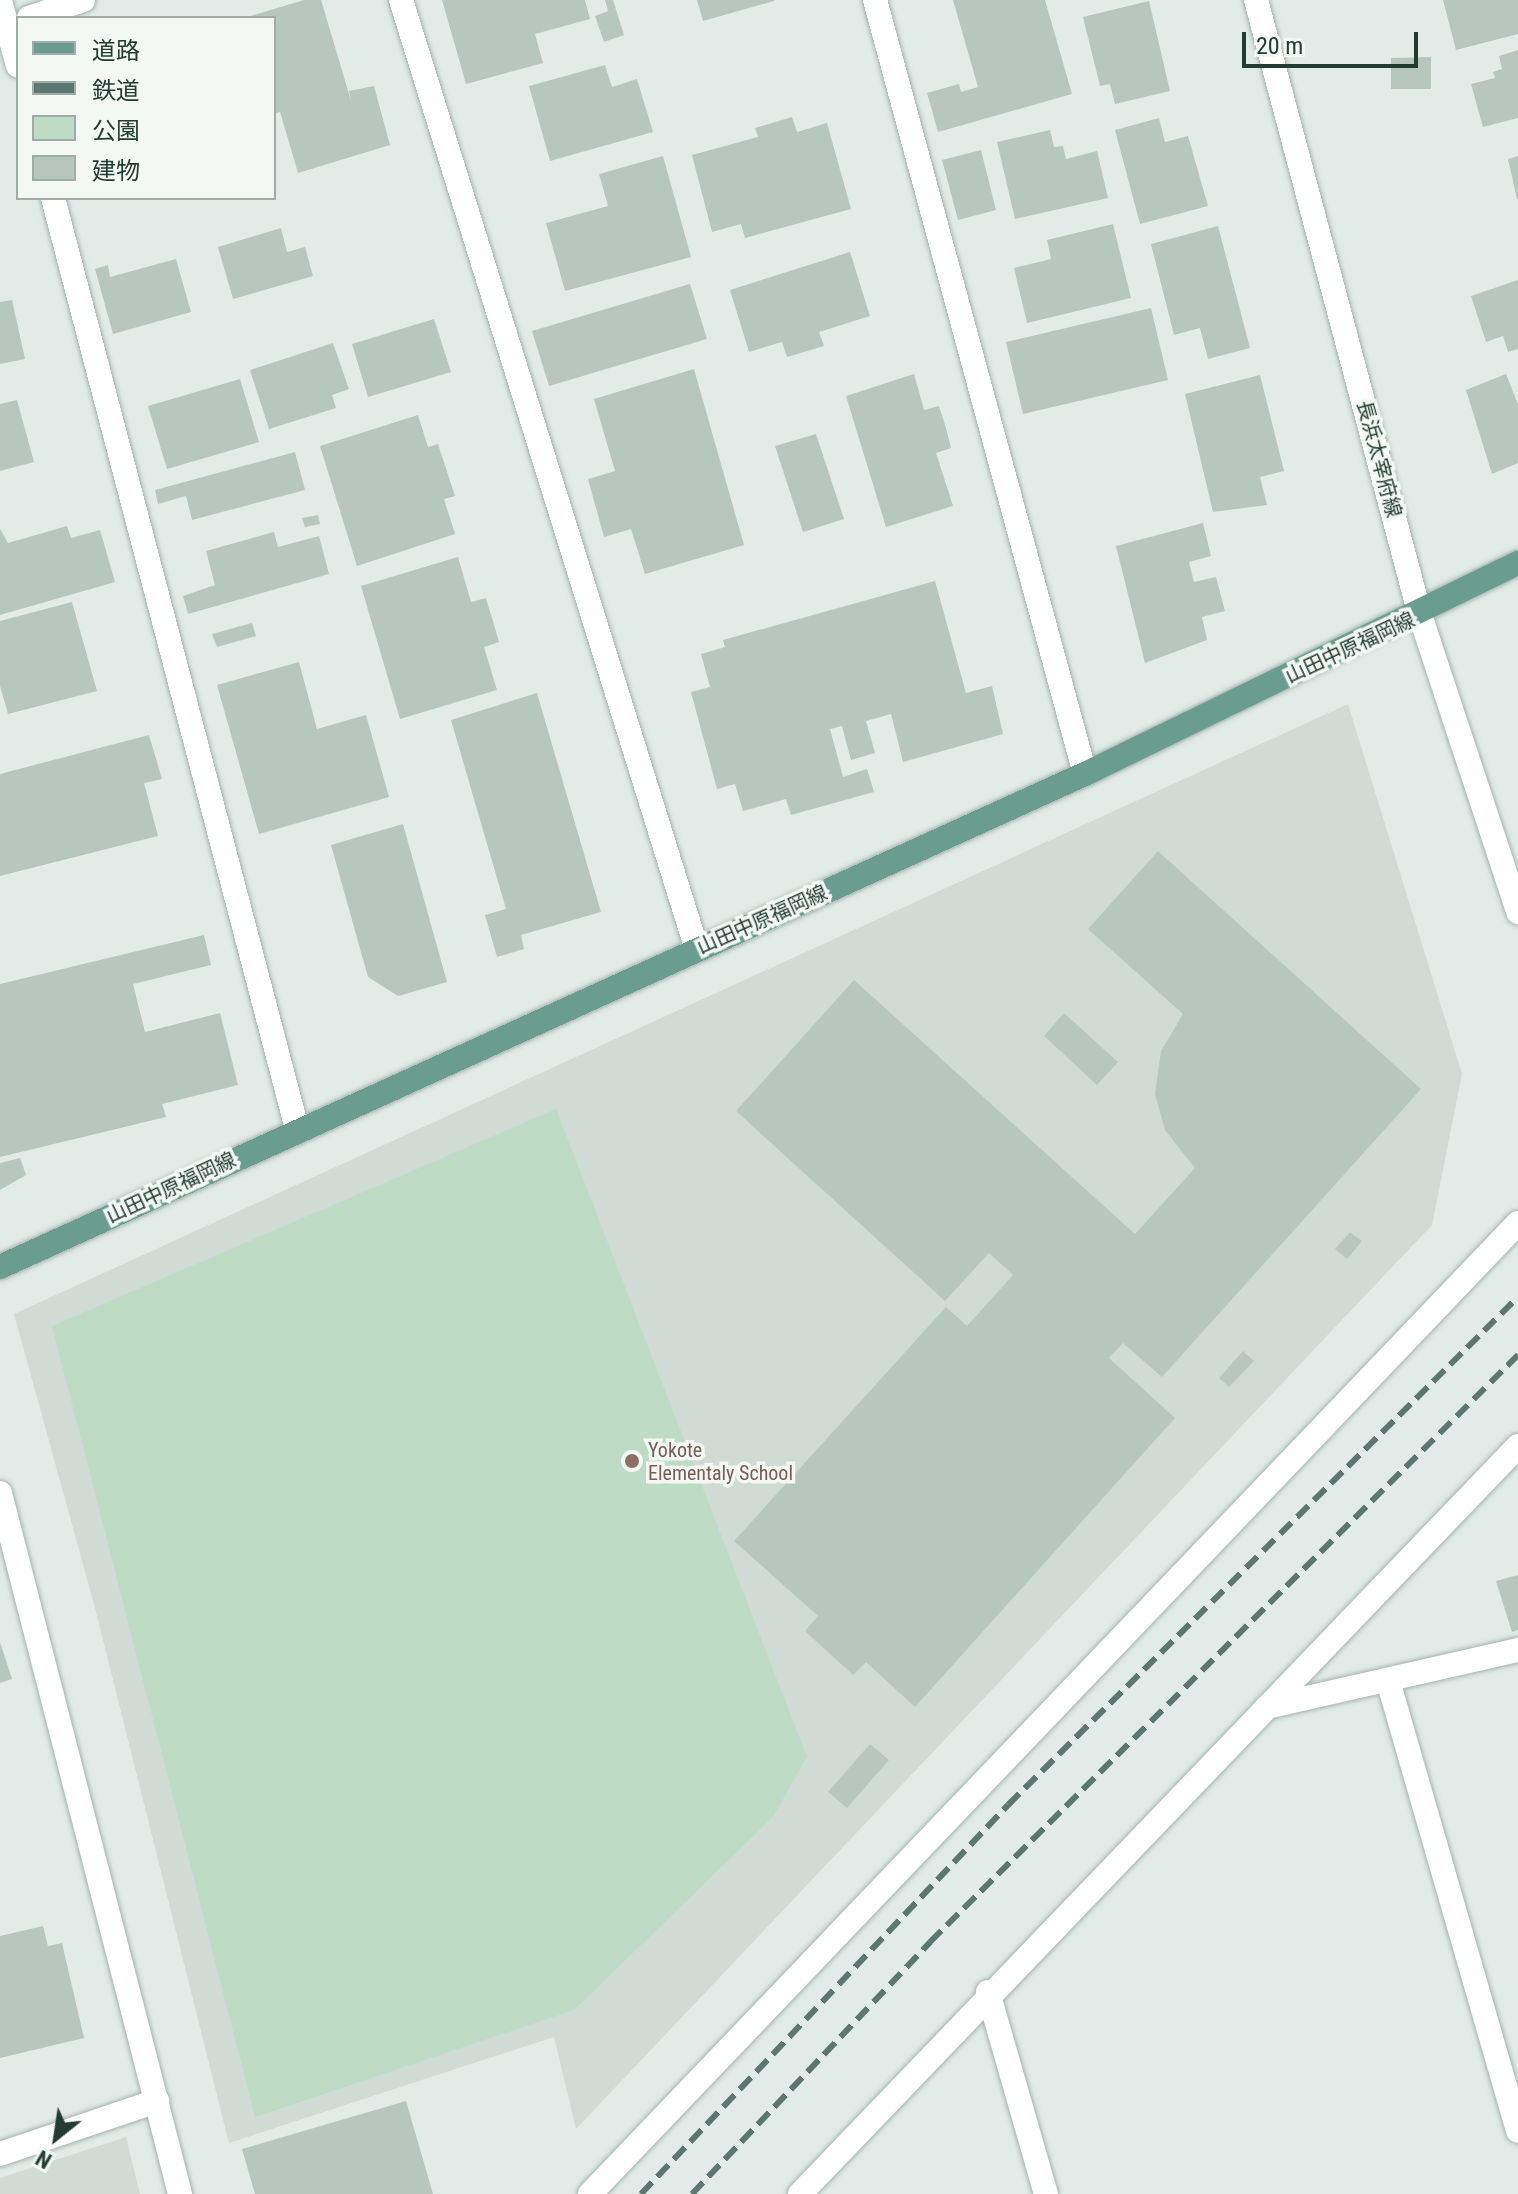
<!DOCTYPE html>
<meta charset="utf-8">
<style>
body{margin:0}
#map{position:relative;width:1518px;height:2194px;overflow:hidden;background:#e2ebe7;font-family:"Roboto Condensed","Noto Sans JP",sans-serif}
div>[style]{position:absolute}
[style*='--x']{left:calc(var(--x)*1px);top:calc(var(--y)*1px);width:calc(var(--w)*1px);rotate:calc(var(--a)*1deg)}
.built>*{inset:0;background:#d1dbd6}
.green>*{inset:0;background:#bddbc5}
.building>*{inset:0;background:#b8c6c0}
.roads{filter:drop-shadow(0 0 2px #a5b3ae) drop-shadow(0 0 2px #a5b3ae)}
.minor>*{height:24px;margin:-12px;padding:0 12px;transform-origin:12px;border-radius:12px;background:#fff}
.major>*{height:24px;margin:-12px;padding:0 12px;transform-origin:12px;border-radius:12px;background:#6a9d90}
.rail>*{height:6px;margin-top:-3px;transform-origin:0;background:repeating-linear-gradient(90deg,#5e7670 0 16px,transparent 0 24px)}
.dots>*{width:22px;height:22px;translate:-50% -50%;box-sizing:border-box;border:4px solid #f3f8f5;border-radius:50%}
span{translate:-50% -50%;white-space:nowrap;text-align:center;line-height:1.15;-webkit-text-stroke:7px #f3f8f5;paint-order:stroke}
.street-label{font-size:20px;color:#243b34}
.education-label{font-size:20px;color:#785e54}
.left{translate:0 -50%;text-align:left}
.legend{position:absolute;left:16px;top:16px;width:260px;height:184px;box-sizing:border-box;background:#f3f8f5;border:2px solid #a0aca8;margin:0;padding:10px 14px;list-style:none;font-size:24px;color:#243b34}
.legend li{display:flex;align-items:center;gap:16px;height:40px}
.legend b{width:40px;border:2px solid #a0aca8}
.north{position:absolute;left:16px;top:2098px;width:80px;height:80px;-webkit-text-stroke:6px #f3f8f5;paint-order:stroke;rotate:210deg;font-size:22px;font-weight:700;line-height:32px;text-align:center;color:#243b34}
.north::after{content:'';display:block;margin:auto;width:28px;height:36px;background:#243b34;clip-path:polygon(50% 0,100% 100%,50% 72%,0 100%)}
.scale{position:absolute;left:1242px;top:32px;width:176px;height:36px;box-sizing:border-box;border:4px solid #243b34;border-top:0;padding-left:10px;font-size:24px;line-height:28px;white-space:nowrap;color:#243b34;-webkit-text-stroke:6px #f3f8f5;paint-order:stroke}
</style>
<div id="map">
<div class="built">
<i style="clip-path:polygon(1348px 704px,1462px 1074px,1432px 1225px,576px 2129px,554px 2037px,229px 2143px,95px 1608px,14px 1314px)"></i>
<i style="clip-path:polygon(126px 2137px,140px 2194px,0 2194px,0 2178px)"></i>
</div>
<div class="green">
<i style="clip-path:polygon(556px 1109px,807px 1757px,773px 1817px,574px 2010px,255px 2117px,52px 1326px)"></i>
</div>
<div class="building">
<i style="clip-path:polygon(304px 0,321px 0,352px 104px,349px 91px,374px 86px,390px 145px,298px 173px,280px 112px,274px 114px,274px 18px,247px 17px)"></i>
<i style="clip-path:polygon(442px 0,585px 0,590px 19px,535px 34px,543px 63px,466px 84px)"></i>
<i style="clip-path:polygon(605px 0,613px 0,624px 35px,604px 42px,595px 16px,608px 11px)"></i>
<i style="clip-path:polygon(697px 0,774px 0,774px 1px,703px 21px)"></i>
<i style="clip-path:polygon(953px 0,1045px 0,1072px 94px,938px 132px,927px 93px,959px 84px,961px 92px,978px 87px)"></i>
<i style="clip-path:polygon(1443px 0,1518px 0,1518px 34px,1456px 50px)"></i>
<i style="clip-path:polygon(1149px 1px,1170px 91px,1115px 104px,1110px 84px,1100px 86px,1083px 17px)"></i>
<i style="clip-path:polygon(1518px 50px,1518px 118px,1483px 127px,1471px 84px,1495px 78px,1493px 72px,1502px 69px,1499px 56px)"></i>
<i style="clip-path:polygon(1431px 57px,1431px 89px,1391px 89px,1391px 58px)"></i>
<i style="clip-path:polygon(605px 65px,612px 87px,637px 79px,653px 132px,550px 161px,529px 86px)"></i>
<i style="clip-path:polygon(792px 117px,797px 132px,827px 123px,851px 209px,745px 238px,741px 224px,712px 232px,692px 155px,758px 137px,755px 128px)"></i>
<i style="clip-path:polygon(1159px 118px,1165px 142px,1188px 136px,1208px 206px,1140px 224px,1115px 130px)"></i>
<i style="clip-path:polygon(1050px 130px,1054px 147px,1063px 146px,1066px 159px,1097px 151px,1108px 198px,1015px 219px,997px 142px)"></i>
<i style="clip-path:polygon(981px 150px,996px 210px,958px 220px,942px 160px)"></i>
<i style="clip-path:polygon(663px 156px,691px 257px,565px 291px,546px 223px,608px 206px,599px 174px)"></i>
<i style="clip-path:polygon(1518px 156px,1518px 199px,1517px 199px,1508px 159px)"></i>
<i style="clip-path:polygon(1113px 224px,1131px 298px,1027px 323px,1014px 268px,1051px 259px,1047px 240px)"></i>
<i style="clip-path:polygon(1218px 226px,1250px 348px,1208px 359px,1200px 328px,1174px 335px,1151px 244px)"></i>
<i style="clip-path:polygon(281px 228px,287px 252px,305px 247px,313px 276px,233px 299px,218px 247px)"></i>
<i style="clip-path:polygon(850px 252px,870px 316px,819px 332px,824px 346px,787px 357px,782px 342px,749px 352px,730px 290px)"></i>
<i style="clip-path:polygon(176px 259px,191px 312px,113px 334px,95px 269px,108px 265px,110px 277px)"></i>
<i style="clip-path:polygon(1518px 280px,1518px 349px,1508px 352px,1503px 336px,1486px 342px,1471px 296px)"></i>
<i style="clip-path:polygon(690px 284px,707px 339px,549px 386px,532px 331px)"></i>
<i style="clip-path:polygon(12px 300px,25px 359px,0 364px,0 302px)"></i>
<i style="clip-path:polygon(1151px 308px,1168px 380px,1023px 414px,1006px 342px)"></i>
<i style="clip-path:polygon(434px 319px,451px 372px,368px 397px,352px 344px)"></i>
<i style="clip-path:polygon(333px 343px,349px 389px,332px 395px,336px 408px,269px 429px,250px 370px)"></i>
<i style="clip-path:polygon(694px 369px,744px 545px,645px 574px,631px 529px,604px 537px,588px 479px,615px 471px,594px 399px)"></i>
<i style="clip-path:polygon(914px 374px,924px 410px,939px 406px,946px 428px,951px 448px,936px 453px,953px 506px,886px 527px,846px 396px)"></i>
<i style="clip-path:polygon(1506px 374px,1518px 404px,1518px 463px,1492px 474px,1466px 390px)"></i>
<i style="clip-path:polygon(1260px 375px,1284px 471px,1260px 477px,1267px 505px,1213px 512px,1185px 394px)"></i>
<i style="clip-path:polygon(240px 379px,259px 442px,167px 469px,148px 406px)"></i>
<i style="clip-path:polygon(17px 400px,34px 462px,0 471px,0 404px)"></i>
<i style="clip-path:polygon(418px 415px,428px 447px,438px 444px,455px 496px,444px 499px,455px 534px,357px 566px,320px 446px)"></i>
<i style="clip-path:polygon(816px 434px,844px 519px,803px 532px,775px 446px)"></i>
<i style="clip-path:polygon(295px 452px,305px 490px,192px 520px,186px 496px,158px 504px,155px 490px)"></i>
<i style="clip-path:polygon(318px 515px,320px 524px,305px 527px,302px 518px)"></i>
<i style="clip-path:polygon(1203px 523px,1211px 556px,1189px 562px,1194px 582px,1216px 577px,1225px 611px,1202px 617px,1207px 640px,1145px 663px,1116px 546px)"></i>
<i style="clip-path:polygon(67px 526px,71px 538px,100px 530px,115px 582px,0 615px,0 529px,8px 543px)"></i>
<i style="clip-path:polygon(274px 532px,278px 547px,319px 536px,329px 574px,188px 614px,183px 596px,215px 585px,206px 551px)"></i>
<i style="clip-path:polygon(458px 557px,471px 602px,486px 598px,499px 642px,484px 647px,497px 690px,400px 719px,361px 586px)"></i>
<i style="clip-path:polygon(935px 581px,966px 693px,992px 686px,1003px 734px,903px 762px,891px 714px,866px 721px,875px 753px,851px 760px,842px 726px,830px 729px,843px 777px,867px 769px,874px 792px,791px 815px,786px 799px,743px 811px,735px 784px,717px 789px,691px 692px,710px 687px,701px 654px,725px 647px,723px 640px)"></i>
<i style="clip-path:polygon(72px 602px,97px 691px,8px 714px,0 686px,0 621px)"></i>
<i style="clip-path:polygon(252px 623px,256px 636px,217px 647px,212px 634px)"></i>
<i style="clip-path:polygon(299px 662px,317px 729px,366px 715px,389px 797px,259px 834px,217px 685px)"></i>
<i style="clip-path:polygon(537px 693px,601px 912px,521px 935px,524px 949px,497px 957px,485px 915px,506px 909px,451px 720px)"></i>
<i style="clip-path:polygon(149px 735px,162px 779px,144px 783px,158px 836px,0 876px,0 774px)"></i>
<i style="clip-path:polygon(403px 824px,447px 982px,398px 996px,368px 977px,331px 845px)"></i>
<i style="clip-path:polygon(1158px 851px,1421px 1089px,1162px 1377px,1123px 1343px,1109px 1358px,1175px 1418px,915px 1707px,866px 1662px,853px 1675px,805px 1631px,818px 1616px,734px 1541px,946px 1307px,967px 1326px,1013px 1275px,989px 1253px,945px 1301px,736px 1111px,854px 980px,1135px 1234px,1195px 1168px,1165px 1130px,1155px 1094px,1161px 1051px,1183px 1014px,1088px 929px)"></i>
<i style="clip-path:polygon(204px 935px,211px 965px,133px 984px,145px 1032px,220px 1013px,238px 1085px,162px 1104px,166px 1117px,0 1157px,0 984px)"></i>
<i style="clip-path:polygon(1064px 1013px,1118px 1062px,1097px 1085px,1044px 1036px)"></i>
<i style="clip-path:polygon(20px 1158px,26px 1175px,0 1190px,0 1163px)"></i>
<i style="clip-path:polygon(1350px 1232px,1362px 1241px,1347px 1259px,1335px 1249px)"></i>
<i style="clip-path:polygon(1243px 1351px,1254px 1361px,1229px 1387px,1219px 1378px)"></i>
<i style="clip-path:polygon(1518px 1575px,1518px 1630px,1512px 1632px,1496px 1581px)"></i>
<i style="clip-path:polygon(0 1642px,12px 1679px,0 1683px)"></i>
<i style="clip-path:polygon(870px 1744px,889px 1760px,847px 1808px,828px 1792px)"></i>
<i style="clip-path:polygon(43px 1926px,48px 1946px,62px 1943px,84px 2038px,0 2058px,0 1936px)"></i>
<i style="clip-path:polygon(406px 2101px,433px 2194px,255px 2194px,242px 2149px)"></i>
</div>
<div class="roads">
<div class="minor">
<i style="--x:401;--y:0;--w:995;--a:72.69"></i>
<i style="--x:875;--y:0;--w:802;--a:74.82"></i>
<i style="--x:1256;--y:0;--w:636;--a:75.07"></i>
<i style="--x:1420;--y:615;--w:313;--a:71.7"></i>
<i style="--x:0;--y:1;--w:67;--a:74.5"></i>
<i style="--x:29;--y:18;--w:57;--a:-18.4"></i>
<i style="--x:53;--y:198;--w:962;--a:75.31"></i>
<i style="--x:0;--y:1493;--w:724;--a:75.6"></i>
<i style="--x:1389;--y:1684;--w:465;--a:73.9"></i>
<i style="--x:1267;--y:1707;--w:257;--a:-12.8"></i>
<i style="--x:988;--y:1992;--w:210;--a:74"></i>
<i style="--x:0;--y:2154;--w:166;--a:-18.7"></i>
<i style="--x:590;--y:2194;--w:1343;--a:-46.3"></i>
<i style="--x:800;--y:2194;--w:1037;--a:-46.17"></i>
</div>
<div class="major">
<i style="--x:0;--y:1267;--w:1192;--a:-24.44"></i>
<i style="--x:1085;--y:774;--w:482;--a:-26"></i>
</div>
</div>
<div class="rail">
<i style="--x:641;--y:2194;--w:535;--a:-46.67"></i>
<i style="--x:1008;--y:1805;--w:720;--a:-44.89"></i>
<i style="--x:692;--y:2194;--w:347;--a:-46.6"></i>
<i style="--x:930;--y:1942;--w:831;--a:-44.95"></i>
</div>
<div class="dots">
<i style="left:632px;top:1461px;background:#8d6e63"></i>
</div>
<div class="street-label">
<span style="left:1379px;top:459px;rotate:75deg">長浜太宰府線</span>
<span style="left:1350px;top:648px;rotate:-25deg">山田中原福岡線</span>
<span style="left:762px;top:920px;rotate:-24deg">山田中原福岡線</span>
<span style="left:171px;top:1188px;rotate:-25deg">山田中原福岡線</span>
</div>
<div class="education-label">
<span class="left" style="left:648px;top:1462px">Yokote<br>Elementaly School</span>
</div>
<ul class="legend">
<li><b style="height:10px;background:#6a9d90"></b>道路</li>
<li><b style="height:10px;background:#5e7670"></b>鉄道</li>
<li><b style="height:22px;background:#bddbc5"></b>公園</li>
<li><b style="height:22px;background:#b8c6c0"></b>建物</li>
</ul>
<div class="north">N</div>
<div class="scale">20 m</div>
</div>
